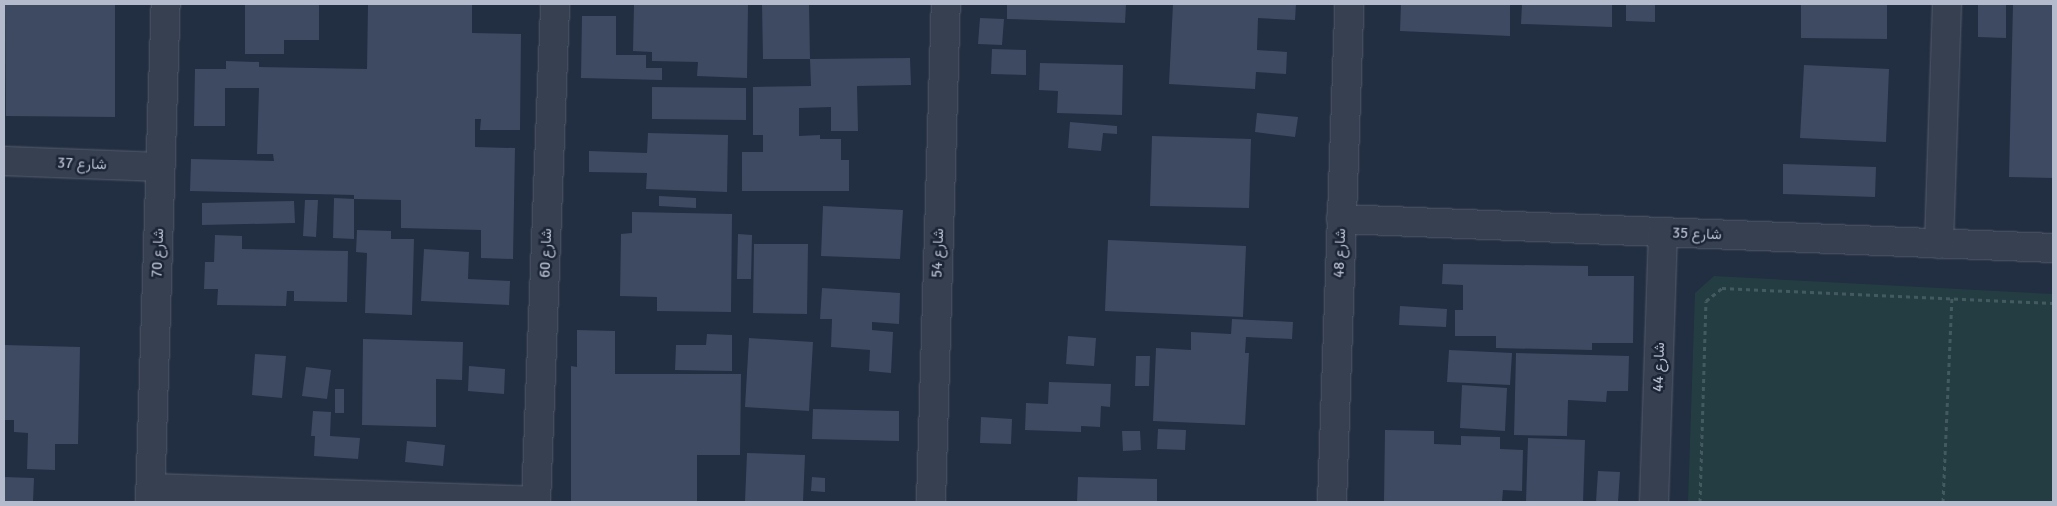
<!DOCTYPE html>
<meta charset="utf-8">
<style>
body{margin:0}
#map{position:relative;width:2057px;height:506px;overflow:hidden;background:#222e41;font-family:Signika,Vazirmatn,sans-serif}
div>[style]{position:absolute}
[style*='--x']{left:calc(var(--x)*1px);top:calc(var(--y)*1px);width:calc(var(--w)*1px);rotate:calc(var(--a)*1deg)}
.green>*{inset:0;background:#243d42}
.building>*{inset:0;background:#3e4a62}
.path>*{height:3px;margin-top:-1.5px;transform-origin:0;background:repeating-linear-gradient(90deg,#435a5f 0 4px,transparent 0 8px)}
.roads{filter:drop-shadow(0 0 1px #555e6f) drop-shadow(0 0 1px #555e6f)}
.street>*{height:28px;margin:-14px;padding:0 14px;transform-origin:14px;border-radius:14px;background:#374051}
span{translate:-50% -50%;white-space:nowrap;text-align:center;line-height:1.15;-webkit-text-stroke:5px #1c2536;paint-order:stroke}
.street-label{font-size:15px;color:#b3bbcc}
.frame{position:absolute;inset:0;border:5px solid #b3bbcc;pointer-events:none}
</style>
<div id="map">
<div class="green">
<i style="clip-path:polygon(1714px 276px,2053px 294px,2053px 502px,1688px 502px,1695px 293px)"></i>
</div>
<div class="building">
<i style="clip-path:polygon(5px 4px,115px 4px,115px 117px,6px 116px)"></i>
<i style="clip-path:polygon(245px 4px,319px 4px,319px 40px,284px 40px,284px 54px,245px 54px)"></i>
<i style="clip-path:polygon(368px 4px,472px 4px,472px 33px,521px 34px,520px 130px,480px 130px,481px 119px,475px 119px,475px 147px,515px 148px,513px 259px,481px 258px,481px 230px,401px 228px,401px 200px,354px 199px,354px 195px,190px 191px,191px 159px,274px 161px,273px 154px,257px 154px,259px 88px,225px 88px,225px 126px,194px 126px,195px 69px,226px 69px,226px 61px,259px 62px,259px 67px,367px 69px)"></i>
<i style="clip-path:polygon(634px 4px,748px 4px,747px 78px,697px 76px,698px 62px,652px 61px,652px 52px,633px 51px)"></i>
<i style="clip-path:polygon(762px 4px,809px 4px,810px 59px,910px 58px,911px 85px,857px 86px,858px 131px,831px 131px,831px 107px,799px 108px,799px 136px,820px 135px,820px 139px,841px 139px,841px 160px,849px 160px,849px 191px,742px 191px,742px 152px,763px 152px,763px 135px,753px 135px,753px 87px,811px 86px,810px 59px,763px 59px)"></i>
<i style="clip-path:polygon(1007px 4px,1126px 4px,1125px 23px,1007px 19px)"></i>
<i style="clip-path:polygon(1173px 4px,1296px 4px,1295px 20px,1258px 18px,1257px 50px,1287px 52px,1286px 74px,1256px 72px,1255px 89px,1169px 84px)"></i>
<i style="clip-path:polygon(1401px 4px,1510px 4px,1510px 36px,1400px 31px)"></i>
<i style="clip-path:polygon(1522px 4px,1612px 4px,1612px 27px,1521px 24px)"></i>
<i style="clip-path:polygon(1626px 4px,1655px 4px,1655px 22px,1626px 21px)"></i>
<i style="clip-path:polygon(1801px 4px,1887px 4px,1887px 39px,1801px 38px)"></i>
<i style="clip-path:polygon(1978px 4px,2006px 4px,2006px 38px,1978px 37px)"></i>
<i style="clip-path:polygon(2013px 4px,2053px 4px,2053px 178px,2009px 177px)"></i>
<i style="clip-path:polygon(582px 16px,616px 16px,616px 55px,646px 55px,646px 68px,662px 68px,662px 80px,581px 78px)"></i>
<i style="clip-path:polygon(980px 18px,1004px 19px,1002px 45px,978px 44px)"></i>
<i style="clip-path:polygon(992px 49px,1026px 50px,1026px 75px,991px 74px)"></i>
<i style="clip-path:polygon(1040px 63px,1123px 65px,1122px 115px,1057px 113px,1058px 91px,1039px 90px)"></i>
<i style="clip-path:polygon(1804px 65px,1889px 69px,1886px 142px,1800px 138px)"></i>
<i style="clip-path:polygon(652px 87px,746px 88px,746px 120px,652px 119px)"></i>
<i style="clip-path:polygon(1257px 113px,1298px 117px,1295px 137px,1255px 132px)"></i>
<i style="clip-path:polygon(1070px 122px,1117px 126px,1117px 134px,1103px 133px,1101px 151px,1068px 148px)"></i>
<i style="clip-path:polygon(648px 133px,728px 135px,727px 192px,646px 189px,647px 173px,589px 172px,589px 151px,647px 153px)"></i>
<i style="clip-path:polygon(1152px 136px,1251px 139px,1249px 208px,1150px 206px)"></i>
<i style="clip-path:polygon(1783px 164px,1876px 167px,1875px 197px,1783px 194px)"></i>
<i style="clip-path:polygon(659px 196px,696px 198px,696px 208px,659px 206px)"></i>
<i style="clip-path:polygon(334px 198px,354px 199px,354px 239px,333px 238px)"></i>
<i style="clip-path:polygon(305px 200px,318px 200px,316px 237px,303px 236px)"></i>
<i style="clip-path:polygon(294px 201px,295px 223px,202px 225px,202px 203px)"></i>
<i style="clip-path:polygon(823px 206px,903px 210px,900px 259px,821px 256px)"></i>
<i style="clip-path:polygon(632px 212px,732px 214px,731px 312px,657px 311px,657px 297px,620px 296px,621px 234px,632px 233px)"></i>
<i style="clip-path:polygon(357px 230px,391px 231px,391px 239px,414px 239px,412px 315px,365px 313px,367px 253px,356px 252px)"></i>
<i style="clip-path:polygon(738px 234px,752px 235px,751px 279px,737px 279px)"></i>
<i style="clip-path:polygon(215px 235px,242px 236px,242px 249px,348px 251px,347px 302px,294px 301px,294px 291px,287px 291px,286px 306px,217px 305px,218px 289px,204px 289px,205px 262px,214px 262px)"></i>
<i style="clip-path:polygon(1108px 240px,1246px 246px,1243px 317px,1105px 311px)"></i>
<i style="clip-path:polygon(754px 244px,808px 244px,807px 314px,753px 313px)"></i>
<i style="clip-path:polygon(424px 249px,469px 252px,468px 279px,510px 281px,509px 305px,421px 301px)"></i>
<i style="clip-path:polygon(1443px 264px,1588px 266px,1588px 276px,1634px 276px,1633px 343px,1592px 343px,1592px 350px,1496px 348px,1496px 336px,1455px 336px,1455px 310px,1463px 310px,1463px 285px,1442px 284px)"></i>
<i style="clip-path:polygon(822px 288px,900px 293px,899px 324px,872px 322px,872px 330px,893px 332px,891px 373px,869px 371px,870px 350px,831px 347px,832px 319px,820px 319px)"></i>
<i style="clip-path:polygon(1400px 306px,1447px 309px,1446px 327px,1399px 325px)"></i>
<i style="clip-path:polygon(1232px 319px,1293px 322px,1292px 339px,1246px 337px,1245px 353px,1249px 353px,1245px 425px,1153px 421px,1156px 348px,1191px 350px,1191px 332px,1231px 334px)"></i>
<i style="clip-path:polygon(577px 330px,615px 331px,615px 374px,741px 374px,740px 455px,697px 455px,697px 502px,571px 502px,571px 366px,577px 367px)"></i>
<i style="clip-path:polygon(707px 334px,732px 335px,732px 371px,675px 370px,676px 345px,706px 345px)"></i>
<i style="clip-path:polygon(1068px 336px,1096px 338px,1094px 366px,1066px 364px)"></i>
<i style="clip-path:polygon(749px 338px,813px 342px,809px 411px,745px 407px)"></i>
<i style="clip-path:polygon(363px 339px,463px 342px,462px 380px,436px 379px,436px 427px,362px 425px)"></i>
<i style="clip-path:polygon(4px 345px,80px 347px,78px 444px,55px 444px,55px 470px,27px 469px,28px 433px,14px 432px,14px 420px,4px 420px)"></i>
<i style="clip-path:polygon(1449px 350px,1512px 353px,1510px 385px,1447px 382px)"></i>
<i style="clip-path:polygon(1516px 353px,1629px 356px,1628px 391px,1607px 391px,1606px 402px,1568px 400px,1567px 436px,1514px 435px)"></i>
<i style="clip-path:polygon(255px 354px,286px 356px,282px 398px,252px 395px)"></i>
<i style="clip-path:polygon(1136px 356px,1150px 356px,1149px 386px,1135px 386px)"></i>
<i style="clip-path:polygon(469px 366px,505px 369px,504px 394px,468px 391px)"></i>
<i style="clip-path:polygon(306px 367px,331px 370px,327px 399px,302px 396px)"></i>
<i style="clip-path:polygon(1049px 382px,1111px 384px,1110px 407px,1101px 406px,1100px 427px,1081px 426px,1081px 432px,1025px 430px,1026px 403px,1048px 404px)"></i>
<i style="clip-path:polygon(1462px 385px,1507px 388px,1505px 431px,1460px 428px)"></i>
<i style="clip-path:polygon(335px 389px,344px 389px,344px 413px,335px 413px)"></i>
<i style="clip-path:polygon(813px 409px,899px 411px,899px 441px,812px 439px)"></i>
<i style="clip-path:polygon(313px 411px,331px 412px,330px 436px,360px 438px,358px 459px,314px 456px,315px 436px,311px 436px)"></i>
<i style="clip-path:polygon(981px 417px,1012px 419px,1011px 444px,980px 443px)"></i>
<i style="clip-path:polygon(1158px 429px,1186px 430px,1185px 450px,1157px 449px)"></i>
<i style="clip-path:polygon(1385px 430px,1434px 431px,1434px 444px,1461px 445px,1461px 436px,1500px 437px,1500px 449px,1523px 450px,1522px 491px,1503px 490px,1502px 502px,1384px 502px)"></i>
<i style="clip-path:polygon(1122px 431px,1140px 431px,1141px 450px,1123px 451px)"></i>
<i style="clip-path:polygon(1528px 438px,1585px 440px,1583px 502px,1526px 502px)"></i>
<i style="clip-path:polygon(407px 441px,445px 445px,443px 466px,405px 462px)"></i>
<i style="clip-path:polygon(747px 453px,805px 455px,803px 502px,745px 502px)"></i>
<i style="clip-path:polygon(1598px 471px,1620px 472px,1618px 502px,1596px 502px)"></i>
<i style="clip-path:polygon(4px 477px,34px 478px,33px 502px,4px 501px)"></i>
<i style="clip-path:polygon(812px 477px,825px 478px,825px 492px,811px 491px)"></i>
<i style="clip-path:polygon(1078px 477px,1157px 479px,1157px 502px,1077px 502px)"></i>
</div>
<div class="path">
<i style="--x:1700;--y:502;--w:201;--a:-88.3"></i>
<i style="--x:1706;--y:301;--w:21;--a:-39"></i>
<i style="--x:1722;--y:288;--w:331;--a:2.6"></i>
<i style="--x:1943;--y:502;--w:204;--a:-87.5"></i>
</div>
<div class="roads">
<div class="street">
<i style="--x:4;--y:161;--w:156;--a:2.2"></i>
<i style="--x:1341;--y:219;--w:713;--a:2.33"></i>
<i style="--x:1939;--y:244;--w:240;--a:-88.1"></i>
<i style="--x:151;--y:488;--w:385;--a:1.9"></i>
<i style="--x:150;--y:502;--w:498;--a:-88.2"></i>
<i style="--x:536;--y:502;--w:498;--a:-87.8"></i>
<i style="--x:931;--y:502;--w:498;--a:-88.3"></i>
<i style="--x:1332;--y:502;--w:498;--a:-88"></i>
<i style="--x:1654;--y:502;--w:270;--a:-88.1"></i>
</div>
</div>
<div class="street-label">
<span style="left:82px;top:164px;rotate:2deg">شارع 37</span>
<span style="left:1697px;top:234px;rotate:2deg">شارع 35</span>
<span style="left:158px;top:253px;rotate:-88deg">شارع 70</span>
<span style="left:546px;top:253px;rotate:-88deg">شارع 60</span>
<span style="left:938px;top:253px;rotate:-88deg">شارع 54</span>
<span style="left:1340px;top:253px;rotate:-88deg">شارع 48</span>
<span style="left:1659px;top:367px;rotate:-88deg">شارع 44</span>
</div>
<div class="frame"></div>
</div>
